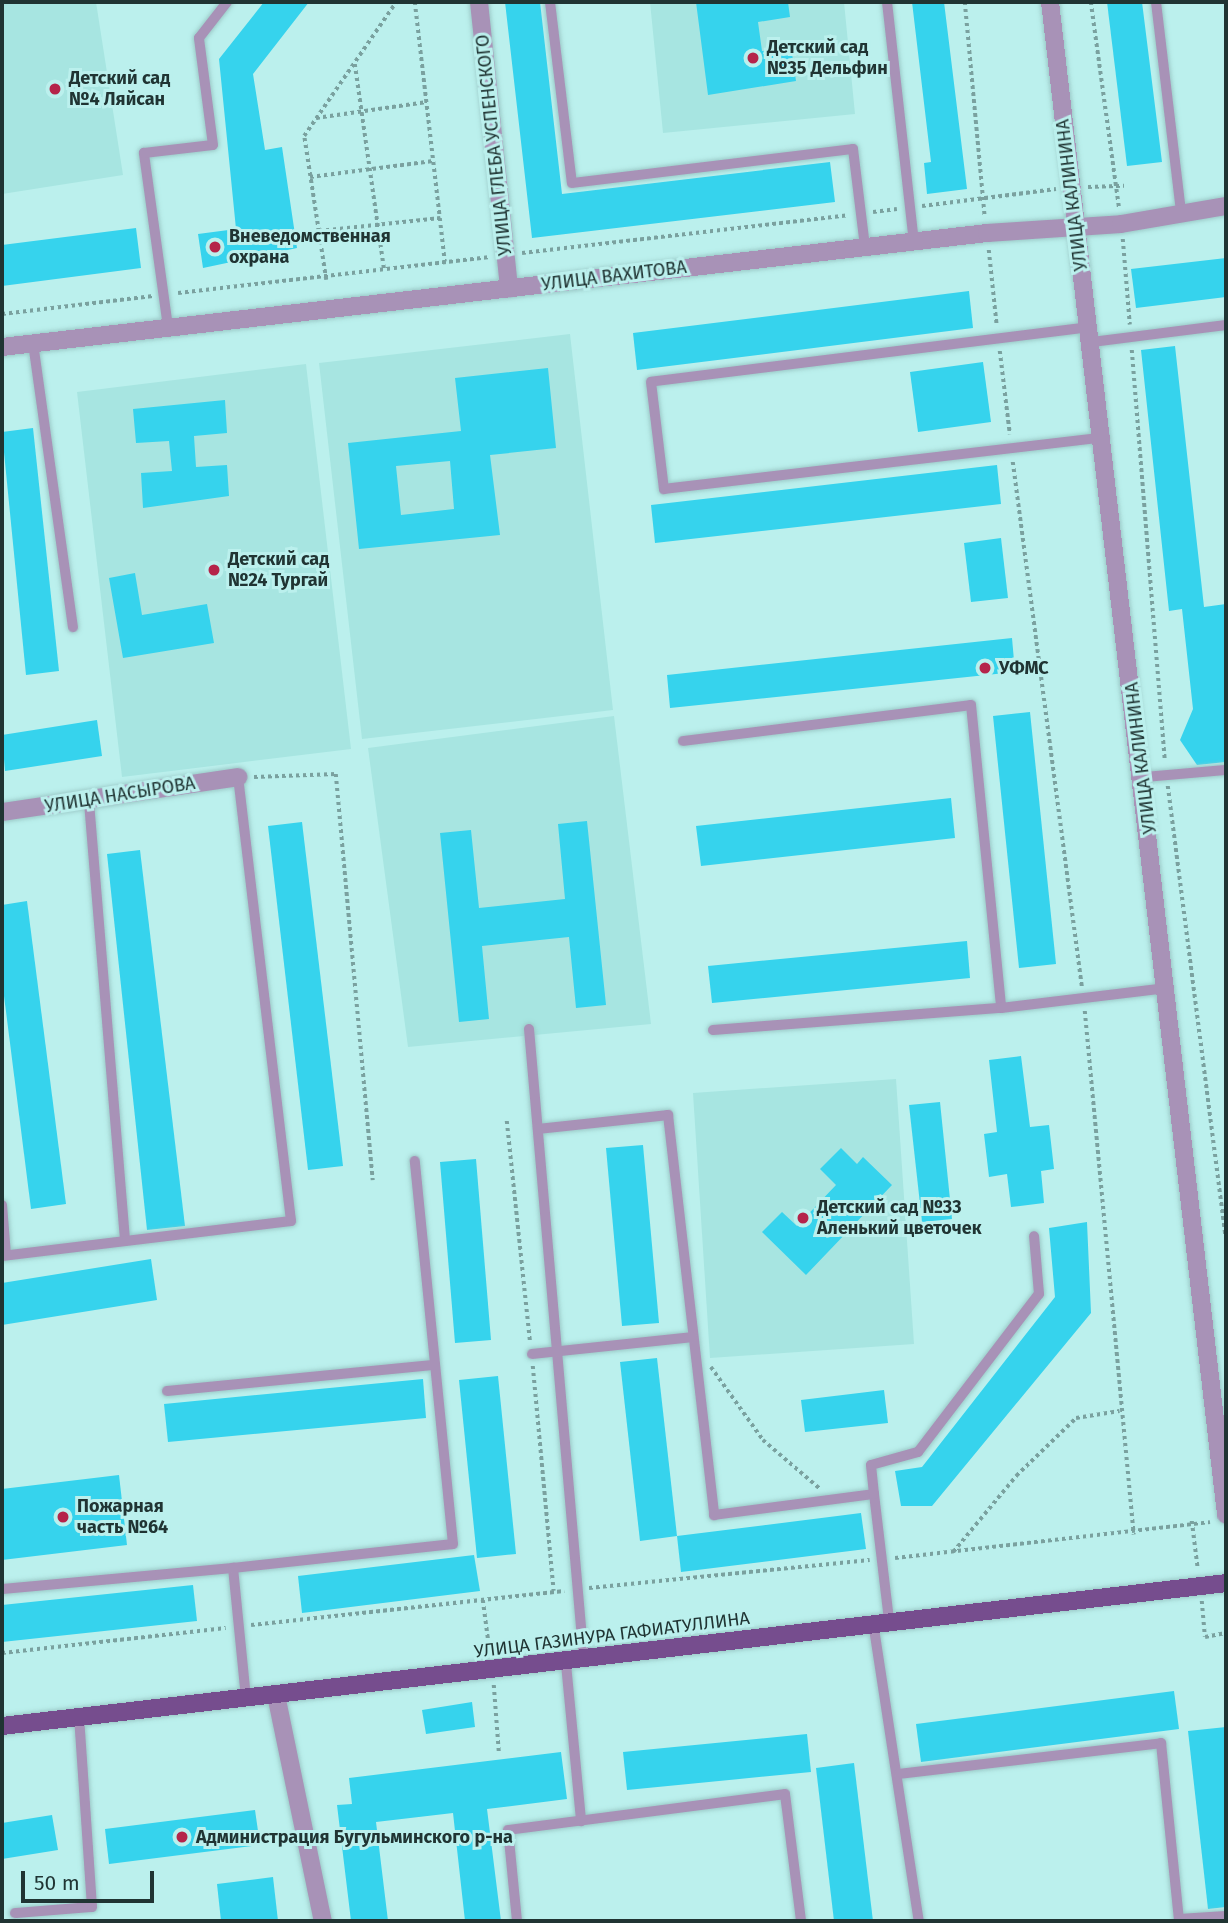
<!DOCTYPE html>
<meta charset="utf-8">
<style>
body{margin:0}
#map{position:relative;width:1228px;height:1923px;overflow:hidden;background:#bbf0ed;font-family:"Fira Sans",sans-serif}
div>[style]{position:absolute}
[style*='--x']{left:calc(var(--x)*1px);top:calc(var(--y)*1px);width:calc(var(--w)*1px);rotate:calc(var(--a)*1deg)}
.built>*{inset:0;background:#a7e5e1}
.building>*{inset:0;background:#36d3ed}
.path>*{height:3.5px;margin-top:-1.75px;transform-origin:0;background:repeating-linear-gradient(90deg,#7aa19f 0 3.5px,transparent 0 7px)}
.roads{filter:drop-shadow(0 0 2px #9ccac8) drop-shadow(0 0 2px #9ccac8)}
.service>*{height:10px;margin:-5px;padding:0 5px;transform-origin:5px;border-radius:5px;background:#a892b7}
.minor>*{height:18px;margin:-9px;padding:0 9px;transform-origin:9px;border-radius:9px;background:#a892b7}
.tertiary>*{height:18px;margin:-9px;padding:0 9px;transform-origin:9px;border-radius:9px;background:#a892b7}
.primary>*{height:18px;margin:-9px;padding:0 9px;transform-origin:9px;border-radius:9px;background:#764d8e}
.dots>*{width:19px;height:19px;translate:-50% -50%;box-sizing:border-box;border:4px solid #bbf0ed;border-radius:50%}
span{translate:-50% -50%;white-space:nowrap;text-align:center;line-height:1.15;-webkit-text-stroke:6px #bbf0ed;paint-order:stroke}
.poi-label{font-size:18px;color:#203433;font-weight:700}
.left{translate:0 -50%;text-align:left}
.street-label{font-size:18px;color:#203433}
.frame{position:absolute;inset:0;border:4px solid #203433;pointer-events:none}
.scale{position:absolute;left:21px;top:1871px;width:133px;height:32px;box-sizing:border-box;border:4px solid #203433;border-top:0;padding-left:9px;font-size:21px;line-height:24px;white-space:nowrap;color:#203433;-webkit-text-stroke:5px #bbf0ed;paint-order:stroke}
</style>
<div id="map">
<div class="built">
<i style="clip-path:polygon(2px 2px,96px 2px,123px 175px,2px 194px)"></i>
<i style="clip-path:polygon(650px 2px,844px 2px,855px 114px,663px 133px)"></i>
<i style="clip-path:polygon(570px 334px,613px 710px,362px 739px,319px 363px)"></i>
<i style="clip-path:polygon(306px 364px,351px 749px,122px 777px,77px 392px)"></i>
<i style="clip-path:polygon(614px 716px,651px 1024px,408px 1047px,368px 748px)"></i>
<i style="clip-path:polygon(896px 1079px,914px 1344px,710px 1358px,693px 1093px)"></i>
</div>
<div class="building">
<i style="clip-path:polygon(264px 2px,309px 2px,253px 74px,265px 150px,282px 147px,297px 248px,203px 268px,198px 234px,236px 229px,219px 59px)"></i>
<i style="clip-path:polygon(505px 2px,540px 2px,562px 194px,830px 162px,835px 202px,532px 238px)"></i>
<i style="clip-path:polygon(696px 2px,788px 2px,790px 17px,758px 22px,762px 51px,791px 47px,796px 81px,708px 95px)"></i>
<i style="clip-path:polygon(912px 2px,944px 2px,967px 189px,927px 194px,924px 163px,931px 162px)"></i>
<i style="clip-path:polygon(1107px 2px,1142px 2px,1162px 162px,1127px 166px)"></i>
<i style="clip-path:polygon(136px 228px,141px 268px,2px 286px,2px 245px)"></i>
<i style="clip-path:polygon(1226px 258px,1226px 297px,1136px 308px,1131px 269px)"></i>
<i style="clip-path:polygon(969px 291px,973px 328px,637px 370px,633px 333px)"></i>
<i style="clip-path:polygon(1175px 346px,1204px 607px,1226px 604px,1226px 762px,1197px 765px,1180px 740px,1193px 709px,1182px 609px,1169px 611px,1141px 350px)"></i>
<i style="clip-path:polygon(983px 362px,991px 422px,918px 432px,910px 372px)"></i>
<i style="clip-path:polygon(evenodd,548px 368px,556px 448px,490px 455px,500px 535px,359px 549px,348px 443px,461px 431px,455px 378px,548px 368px,450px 461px,454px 509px,401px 515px,396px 466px,450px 461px)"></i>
<i style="clip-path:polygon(225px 400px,227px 433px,194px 436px,196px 467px,227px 465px,229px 496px,143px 508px,141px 473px,172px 471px,169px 441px,136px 443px,133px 409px)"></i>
<i style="clip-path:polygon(33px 428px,59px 671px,26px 675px,2px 432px)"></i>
<i style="clip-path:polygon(997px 465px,1001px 504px,655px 543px,651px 505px)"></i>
<i style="clip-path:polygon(1001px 538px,1008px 598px,971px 602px,964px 543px)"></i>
<i style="clip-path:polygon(135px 573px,142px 615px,207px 604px,214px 643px,123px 658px,109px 578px)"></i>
<i style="clip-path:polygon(1012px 638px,1015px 672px,670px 708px,667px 675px)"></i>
<i style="clip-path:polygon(1030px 712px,1056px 964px,1019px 968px,993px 716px)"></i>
<i style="clip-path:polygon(97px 720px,102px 756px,5px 771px,2px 735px)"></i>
<i style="clip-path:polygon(951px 798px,955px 838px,701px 866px,696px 826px)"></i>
<i style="clip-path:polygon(587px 821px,606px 1005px,576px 1008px,569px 937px,482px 946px,489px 1019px,459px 1022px,440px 833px,471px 830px,479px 908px,565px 899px,558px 824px)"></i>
<i style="clip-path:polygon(302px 822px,343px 1166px,308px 1170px,268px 826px)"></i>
<i style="clip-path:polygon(140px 850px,185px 1226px,147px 1230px,107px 854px)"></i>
<i style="clip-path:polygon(27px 901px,66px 1204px,31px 1209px,2px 980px,2px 905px)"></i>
<i style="clip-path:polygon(967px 941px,970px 978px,712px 1003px,708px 966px)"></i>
<i style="clip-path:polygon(1021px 1056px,1030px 1127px,1049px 1125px,1054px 1169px,1041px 1171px,1044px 1203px,1011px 1207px,1007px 1174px,989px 1177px,984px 1134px,997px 1132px,989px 1060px)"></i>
<i style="clip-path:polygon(940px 1102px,952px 1219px,922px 1222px,909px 1105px)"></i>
<i style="clip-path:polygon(643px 1145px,659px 1323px,622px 1326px,606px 1148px)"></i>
<i style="clip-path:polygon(841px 1148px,857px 1164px,863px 1157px,892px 1185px,806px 1275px,762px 1232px,782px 1212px,797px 1226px,836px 1185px,820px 1169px)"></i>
<i style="clip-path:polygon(476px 1159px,491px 1340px,455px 1343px,440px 1162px)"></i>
<i style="clip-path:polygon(1087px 1222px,1091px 1313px,932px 1506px,901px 1506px,895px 1471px,922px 1467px,1055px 1297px,1049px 1228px)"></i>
<i style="clip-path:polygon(151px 1259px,157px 1300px,2px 1325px,2px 1283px)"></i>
<i style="clip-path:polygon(657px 1358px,677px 1536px,640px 1541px,620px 1362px)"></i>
<i style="clip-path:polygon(498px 1376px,516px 1554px,477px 1558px,459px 1380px)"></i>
<i style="clip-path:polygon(423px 1379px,426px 1418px,168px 1442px,164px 1404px)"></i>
<i style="clip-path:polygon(884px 1390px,888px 1423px,805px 1432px,801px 1400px)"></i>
<i style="clip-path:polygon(119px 1475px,127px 1545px,2px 1560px,2px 1489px)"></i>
<i style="clip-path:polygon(861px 1513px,866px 1549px,681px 1572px,677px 1536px)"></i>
<i style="clip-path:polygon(474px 1555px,480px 1591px,302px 1613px,298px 1576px)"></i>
<i style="clip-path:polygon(193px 1585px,197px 1621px,2px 1642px,2px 1605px)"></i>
<i style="clip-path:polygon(1174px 1691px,1179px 1729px,921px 1762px,916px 1724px)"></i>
<i style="clip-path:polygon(472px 1702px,475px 1727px,426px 1734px,422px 1710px)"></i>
<i style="clip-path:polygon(1226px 1727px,1226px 1907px,1208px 1909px,1188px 1731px)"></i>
<i style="clip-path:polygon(807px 1734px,811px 1772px,627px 1790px,623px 1752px)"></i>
<i style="clip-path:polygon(561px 1752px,567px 1799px,487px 1809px,501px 1921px,465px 1921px,453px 1813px,376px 1822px,388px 1921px,351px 1921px,337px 1805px,352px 1804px,349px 1778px)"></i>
<i style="clip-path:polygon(854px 1763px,873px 1921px,834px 1921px,816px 1768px)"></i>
<i style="clip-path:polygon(255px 1810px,260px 1845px,109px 1864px,105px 1829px)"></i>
<i style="clip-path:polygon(52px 1815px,58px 1850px,2px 1859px,2px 1823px)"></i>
<i style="clip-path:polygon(273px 1877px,278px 1921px,221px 1921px,217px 1884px)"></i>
</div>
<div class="path">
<i style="--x:415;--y:2;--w:217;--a:83.4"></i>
<i style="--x:965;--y:2;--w:217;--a:84.7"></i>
<i style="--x:1091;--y:2;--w:207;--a:82.2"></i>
<i style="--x:355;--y:64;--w:207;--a:81.9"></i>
<i style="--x:316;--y:118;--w:112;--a:-8.2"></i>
<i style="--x:310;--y:177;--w:124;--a:-7.4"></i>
<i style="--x:1088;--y:187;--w:36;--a:-2"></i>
<i style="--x:922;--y:206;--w:135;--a:-7.2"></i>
<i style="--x:873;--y:212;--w:24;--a:-7"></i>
<i style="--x:319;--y:231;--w:122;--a:-6.1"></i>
<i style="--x:440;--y:218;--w:44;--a:83.5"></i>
<i style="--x:1123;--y:239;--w:86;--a:85.3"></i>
<i style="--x:989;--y:250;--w:76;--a:84"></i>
<i style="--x:522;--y:253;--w:328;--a:-6.6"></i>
<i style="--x:326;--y:280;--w:146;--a:-98.7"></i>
<i style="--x:304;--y:136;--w:163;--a:-55.5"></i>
<i style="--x:178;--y:293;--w:314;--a:-6.6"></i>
<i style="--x:2;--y:314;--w:152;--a:-6.8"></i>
<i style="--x:1132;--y:350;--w:412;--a:85.4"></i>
<i style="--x:1000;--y:351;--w:84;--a:83.1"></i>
<i style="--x:1013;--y:462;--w:529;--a:82.5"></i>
<i style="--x:254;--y:777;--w:82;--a:-2.1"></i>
<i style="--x:336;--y:774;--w:408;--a:84.8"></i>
<i style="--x:1168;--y:786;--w:454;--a:82.7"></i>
<i style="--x:1085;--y:1011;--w:526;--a:84.66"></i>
<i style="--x:507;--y:1121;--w:221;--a:84"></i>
<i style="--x:533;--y:1366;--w:226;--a:84.7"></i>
<i style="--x:711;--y:1367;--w:90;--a:54.5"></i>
<i style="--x:763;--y:1440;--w:74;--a:40.6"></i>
<i style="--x:1192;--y:1521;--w:48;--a:82.9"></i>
<i style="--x:953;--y:1552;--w:99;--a:-50.3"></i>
<i style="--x:1016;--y:1476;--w:83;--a:-44"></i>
<i style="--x:1076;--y:1418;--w:44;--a:-9.2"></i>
<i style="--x:895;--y:1558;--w:317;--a:-6.5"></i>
<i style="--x:589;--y:1588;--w:282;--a:-5.7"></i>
<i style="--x:483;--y:1600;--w:53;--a:82.5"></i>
<i style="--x:1202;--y:1601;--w:36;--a:85"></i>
<i style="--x:1205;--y:1637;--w:21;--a:-11"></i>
<i style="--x:251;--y:1625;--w:315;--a:-6.2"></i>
<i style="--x:2;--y:1653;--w:225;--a:-6.4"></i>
<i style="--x:494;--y:1685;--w:67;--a:85.7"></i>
</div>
<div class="roads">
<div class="service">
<i style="--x:550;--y:2;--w:182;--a:83.1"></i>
<i style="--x:572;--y:183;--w:283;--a:-6.9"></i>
<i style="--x:853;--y:149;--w:99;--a:83"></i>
<i style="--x:887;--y:2;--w:242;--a:83.6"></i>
<i style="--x:1156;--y:2;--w:210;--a:83.2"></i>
<i style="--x:168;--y:327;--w:176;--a:-97.9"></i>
<i style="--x:144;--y:153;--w:69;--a:-6.6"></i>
<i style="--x:213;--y:145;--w:108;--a:-97.5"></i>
<i style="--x:199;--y:38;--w:46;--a:-52.1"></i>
<i style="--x:1090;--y:327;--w:442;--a:172.9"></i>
<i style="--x:651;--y:382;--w:108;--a:83.1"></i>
<i style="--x:664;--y:489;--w:444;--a:-6.7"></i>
<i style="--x:1092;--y:342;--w:135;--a:-7.2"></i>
<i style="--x:33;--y:343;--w:287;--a:82"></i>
<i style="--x:683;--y:741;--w:290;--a:-7.1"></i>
<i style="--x:971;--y:705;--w:304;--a:84.3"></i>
<i style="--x:1144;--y:777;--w:82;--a:-4.9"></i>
<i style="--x:89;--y:802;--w:440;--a:85.3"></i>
<i style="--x:529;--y:1029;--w:634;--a:85.03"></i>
<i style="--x:713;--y:1030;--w:289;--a:-4.4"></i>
<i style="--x:1001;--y:1008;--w:167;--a:-6.9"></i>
<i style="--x:538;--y:1129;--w:131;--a:-6.1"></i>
<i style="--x:668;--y:1115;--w:403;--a:83.4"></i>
<i style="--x:714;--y:1515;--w:161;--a:-7.5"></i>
<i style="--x:874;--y:1494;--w:127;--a:83.2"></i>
<i style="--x:2;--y:1205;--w:50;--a:85.4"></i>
<i style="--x:2;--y:1256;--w:291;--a:-6.9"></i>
<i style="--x:291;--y:1221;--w:447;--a:-96.8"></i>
<i style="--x:532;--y:1354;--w:162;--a:-6"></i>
<i style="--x:167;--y:1391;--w:267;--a:-5.6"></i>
<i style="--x:874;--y:1494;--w:29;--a:-96"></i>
<i style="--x:871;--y:1465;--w:49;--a:-15.5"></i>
<i style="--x:918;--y:1452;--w:199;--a:-52.6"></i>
<i style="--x:1039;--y:1294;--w:58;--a:-94.9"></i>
<i style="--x:2;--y:1589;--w:232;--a:-5.2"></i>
<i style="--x:873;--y:1622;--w:303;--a:81.3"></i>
<i style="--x:566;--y:1664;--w:158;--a:84.5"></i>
<i style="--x:246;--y:1698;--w:131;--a:-95.7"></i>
<i style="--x:233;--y:1568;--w:221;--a:-6.2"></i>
<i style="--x:453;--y:1544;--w:385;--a:-95.7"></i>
<i style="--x:899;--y:1774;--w:264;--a:-6.7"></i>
<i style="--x:1161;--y:1743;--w:177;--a:84.2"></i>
<i style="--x:1179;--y:1919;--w:47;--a:-3.7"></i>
<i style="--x:15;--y:1913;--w:77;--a:-4.5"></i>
<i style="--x:92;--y:1907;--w:191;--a:-93.9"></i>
<i style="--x:517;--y:1921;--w:91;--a:-95.6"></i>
<i style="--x:508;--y:1830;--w:279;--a:-7.4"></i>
<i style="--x:785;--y:1794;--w:128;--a:82.8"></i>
</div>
<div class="minor">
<i style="--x:479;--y:2;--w:288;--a:84"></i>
<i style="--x:2;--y:347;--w:992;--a:-6.6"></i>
<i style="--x:987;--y:233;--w:134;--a:-3.8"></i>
<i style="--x:1121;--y:224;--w:107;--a:-9.7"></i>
<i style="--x:2;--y:812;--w:239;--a:-8.4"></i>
<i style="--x:276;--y:1695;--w:231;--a:78.3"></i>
</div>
<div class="tertiary">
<i style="--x:1050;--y:2;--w:1523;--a:83.36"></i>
</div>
<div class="primary">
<i style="--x:2;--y:1726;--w:1232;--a:-6.66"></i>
</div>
</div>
<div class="dots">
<i style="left:753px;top:58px;background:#b5244a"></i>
<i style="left:55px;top:89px;background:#b5244a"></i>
<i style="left:215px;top:247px;background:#b5244a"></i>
<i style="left:214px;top:570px;background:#b5244a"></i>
<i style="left:985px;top:668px;background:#b5244a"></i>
<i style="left:803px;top:1218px;background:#b5244a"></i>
<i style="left:63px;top:1517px;background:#b5244a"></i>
<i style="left:182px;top:1837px;background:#b5244a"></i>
</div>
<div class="poi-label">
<span class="left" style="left:767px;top:58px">Детский сад<br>№35 Дельфин</span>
<span class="left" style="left:69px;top:89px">Детский сад<br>№4 Ляйсан</span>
<span class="left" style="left:229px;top:247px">Вневедомственная<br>охрана</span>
<span class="left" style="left:228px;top:570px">Детский сад<br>№24 Тургай</span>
<span class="left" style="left:999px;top:668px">УФМС</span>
<span class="left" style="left:817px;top:1218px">Детский сад №33<br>Аленький цветочек</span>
<span class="left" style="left:77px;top:1517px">Пожарная<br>часть №64</span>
<span class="left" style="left:196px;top:1837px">Администрация Бугульминского р-на</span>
</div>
<div class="street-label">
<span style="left:494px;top:145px;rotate:-96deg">УЛИЦА ГЛЕБА УСПЕНСКОГО</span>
<span style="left:1072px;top:195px;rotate:-97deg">УЛИЦА КАЛИНИНА</span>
<span style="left:614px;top:276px;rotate:-7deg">УЛИЦА ВАХИТОВА</span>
<span style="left:1141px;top:758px;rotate:-97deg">УЛИЦА КАЛИНИНА</span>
<span style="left:120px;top:795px;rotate:-9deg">УЛИЦА НАСЫРОВА</span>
<span style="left:612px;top:1635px;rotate:-7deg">УЛИЦА ГАЗИНУРА ГАФИАТУЛЛИНА</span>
</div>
<div class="frame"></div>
<div class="scale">50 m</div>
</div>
